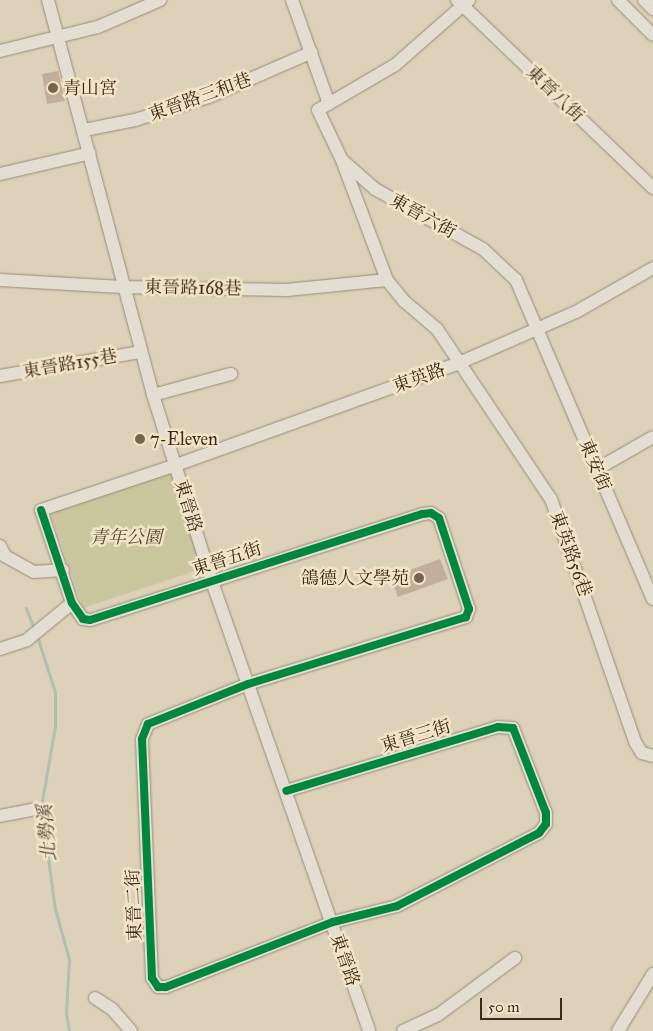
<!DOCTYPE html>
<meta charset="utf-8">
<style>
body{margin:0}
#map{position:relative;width:653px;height:1031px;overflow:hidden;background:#ded1b9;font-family:"IM FELL Great Primer","Noto Serif TC",serif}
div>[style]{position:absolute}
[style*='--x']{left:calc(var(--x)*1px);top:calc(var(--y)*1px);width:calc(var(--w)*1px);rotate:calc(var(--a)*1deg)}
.green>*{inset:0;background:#cac69e}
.stream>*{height:3px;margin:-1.5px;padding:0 1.5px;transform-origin:1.5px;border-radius:1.5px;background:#b0bfb4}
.building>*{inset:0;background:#c1af9b}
.roads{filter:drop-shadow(0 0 1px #958c7c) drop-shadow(0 0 1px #958c7c)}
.minor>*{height:12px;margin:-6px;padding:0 6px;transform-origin:6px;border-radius:6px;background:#e4ded2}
.cycleway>*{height:8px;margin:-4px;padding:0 4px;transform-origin:4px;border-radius:4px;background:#00873e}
.dots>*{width:14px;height:14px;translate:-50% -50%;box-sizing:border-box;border:2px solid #f3e4c8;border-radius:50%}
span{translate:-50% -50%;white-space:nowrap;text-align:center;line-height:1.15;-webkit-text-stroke:5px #f3e4c8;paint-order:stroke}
.poi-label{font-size:18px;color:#3c2a18}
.left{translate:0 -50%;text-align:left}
.right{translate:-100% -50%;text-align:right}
.street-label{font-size:18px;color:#3c2a18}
.park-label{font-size:18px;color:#55472e;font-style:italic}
.water-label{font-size:19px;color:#544d3e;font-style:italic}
.scale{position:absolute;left:480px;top:998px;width:82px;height:22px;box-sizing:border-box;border:2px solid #3c2a18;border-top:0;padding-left:6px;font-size:15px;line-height:18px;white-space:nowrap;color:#3c2a18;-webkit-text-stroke:4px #f3e4c8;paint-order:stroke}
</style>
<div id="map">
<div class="green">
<i style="clip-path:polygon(170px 465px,205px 568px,83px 608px,48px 506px)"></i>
</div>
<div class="stream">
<i style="--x:26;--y:608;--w:25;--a:69"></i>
<i style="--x:37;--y:636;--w:59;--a:72.2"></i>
<i style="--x:55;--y:692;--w:34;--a:90"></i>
<i style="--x:55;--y:726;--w:82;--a:99.8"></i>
<i style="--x:41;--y:807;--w:103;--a:82.2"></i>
<i style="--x:55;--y:909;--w:52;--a:74.4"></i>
<i style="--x:69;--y:959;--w:53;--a:93.2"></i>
<i style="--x:66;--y:1012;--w:19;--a:81"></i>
</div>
<div class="building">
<i style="clip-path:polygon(58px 71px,65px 101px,47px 104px,42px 74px)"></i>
<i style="clip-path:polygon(440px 559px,448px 579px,398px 597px,391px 577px)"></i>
</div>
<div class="roads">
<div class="minor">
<i style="--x:48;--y:0;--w:409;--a:75.1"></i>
<i style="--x:153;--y:395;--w:193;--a:72.5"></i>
<i style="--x:211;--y:579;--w:479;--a:70.7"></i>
<i style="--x:292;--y:0;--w:110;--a:70.4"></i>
<i style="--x:457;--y:0;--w:272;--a:43.8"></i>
<i style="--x:469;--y:0;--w:98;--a:138.7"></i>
<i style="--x:395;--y:65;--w:89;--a:149.7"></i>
<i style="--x:318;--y:110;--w:55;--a:64.4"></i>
<i style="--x:342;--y:160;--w:44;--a:41.3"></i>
<i style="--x:375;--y:189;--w:124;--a:29.1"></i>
<i style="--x:483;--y:249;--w:45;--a:43.2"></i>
<i style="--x:516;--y:280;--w:347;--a:66.8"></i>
<i style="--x:618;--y:0;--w:49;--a:45"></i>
<i style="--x:644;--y:0;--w:13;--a:45"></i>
<i style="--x:0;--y:51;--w:101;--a:-13.8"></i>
<i style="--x:98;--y:27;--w:68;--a:-23.5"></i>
<i style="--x:84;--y:130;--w:52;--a:-11.1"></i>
<i style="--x:135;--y:120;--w:77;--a:-17.3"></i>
<i style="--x:209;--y:97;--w:112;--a:-23.6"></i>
<i style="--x:343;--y:163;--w:125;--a:69.4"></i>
<i style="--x:387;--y:280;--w:27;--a:51"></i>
<i style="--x:404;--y:301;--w:43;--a:40.3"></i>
<i style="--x:437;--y:329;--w:205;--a:56.2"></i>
<i style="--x:551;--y:499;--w:257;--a:70.9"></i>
<i style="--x:635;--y:742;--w:13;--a:58"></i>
<i style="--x:642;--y:753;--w:11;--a:15"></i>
<i style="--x:0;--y:174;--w:92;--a:-13.1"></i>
<i style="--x:0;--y:280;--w:122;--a:3.3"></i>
<i style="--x:122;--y:287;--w:165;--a:1"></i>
<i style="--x:287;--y:290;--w:100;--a:-5.7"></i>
<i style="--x:0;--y:376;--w:143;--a:-9.7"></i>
<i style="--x:153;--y:395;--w:81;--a:-15.1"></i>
<i style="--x:597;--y:469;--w:64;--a:-29.7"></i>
<i style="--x:0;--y:546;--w:11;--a:63"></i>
<i style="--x:5;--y:556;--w:33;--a:29"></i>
<i style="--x:34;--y:572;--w:29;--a:-4"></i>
<i style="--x:0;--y:649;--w:28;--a:-18"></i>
<i style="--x:27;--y:640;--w:58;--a:-39.4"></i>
<i style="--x:286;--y:791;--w:221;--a:-16.8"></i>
<i style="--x:498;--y:727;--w:15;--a:4"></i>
<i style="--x:513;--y:728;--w:91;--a:68.8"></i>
<i style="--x:546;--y:813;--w:11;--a:90"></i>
<i style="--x:546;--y:824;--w:11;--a:128"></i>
<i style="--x:539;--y:833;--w:160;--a:152.8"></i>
<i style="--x:397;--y:906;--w:66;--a:166"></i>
<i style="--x:333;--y:922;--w:179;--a:158.7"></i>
<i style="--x:166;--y:987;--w:8;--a:180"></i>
<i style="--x:158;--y:987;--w:11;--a:-124"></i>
<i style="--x:152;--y:978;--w:239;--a:-92.4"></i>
<i style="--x:142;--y:739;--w:16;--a:-68"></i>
<i style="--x:148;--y:724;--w:108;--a:-21.8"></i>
<i style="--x:248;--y:684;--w:228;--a:-17.1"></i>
<i style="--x:466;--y:617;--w:9;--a:-69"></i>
<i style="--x:469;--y:609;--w:96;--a:-108.2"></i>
<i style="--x:439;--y:518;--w:9;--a:-148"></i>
<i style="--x:431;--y:513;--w:8;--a:173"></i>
<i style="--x:423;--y:514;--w:349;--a:162.3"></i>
<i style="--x:90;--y:620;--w:7;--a:-172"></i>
<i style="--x:83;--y:619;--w:19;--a:-125"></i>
<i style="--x:72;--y:603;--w:98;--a:-108.4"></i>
<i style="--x:41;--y:510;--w:142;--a:-18.4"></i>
<i style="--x:176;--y:465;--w:301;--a:-19.8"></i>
<i style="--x:459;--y:363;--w:128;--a:-23.6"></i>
<i style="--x:576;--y:312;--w:89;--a:-29.7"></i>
<i style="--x:0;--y:816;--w:33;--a:-11"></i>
<i style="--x:95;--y:998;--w:20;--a:33"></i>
<i style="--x:112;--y:1009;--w:29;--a:49"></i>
<i style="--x:403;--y:1031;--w:38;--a:-25"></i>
<i style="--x:438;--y:1015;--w:96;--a:-36.5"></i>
<i style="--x:618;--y:1031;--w:67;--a:-58.4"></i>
</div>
</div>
<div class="cycleway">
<i style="--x:41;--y:510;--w:98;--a:71.6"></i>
<i style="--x:72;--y:603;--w:19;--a:55"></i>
<i style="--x:83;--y:619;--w:7;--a:8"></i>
<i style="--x:90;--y:620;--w:349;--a:-17.7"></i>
<i style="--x:423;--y:514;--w:8;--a:-7"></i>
<i style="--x:431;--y:513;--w:9;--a:32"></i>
<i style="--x:439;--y:518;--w:96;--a:71.8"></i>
<i style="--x:469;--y:609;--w:9;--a:111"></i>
<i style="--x:466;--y:617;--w:228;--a:162.9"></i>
<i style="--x:248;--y:684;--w:108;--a:158.2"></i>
<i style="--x:148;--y:724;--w:16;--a:112"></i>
<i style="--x:142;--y:739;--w:239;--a:87.6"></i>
<i style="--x:152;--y:978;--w:11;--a:56"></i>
<i style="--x:158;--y:987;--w:8;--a:0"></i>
<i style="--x:166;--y:987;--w:179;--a:-21.3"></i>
<i style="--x:333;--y:922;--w:66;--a:-14"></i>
<i style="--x:397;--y:906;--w:160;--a:-27.2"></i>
<i style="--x:539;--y:833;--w:11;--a:-52"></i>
<i style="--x:546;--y:824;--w:11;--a:-90"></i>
<i style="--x:546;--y:813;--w:91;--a:-111.2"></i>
<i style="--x:513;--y:728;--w:15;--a:-176"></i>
<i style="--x:498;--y:727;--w:221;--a:163.2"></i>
</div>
<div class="dots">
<i style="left:53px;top:88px;background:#756450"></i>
<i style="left:140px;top:439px;background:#756450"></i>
<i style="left:419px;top:578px;background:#756450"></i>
</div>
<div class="poi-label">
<span class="left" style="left:63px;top:88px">青山宮</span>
<span class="left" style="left:150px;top:439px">7-Eleven</span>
<span class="right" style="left:409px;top:578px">鴿德人文學苑</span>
</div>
<div class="street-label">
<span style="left:555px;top:94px;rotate:44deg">東晉八街</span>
<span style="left:200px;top:97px;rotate:-20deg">東晉路三和巷</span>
<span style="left:423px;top:216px;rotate:29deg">東晉六街</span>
<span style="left:193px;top:288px;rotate:1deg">東晉路168巷</span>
<span style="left:70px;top:364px;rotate:-10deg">東晉路155巷</span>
<span style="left:419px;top:378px;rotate:-20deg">東英路</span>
<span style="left:595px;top:465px;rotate:67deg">東安街</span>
<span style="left:188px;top:506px;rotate:73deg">東晉路</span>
<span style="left:571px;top:554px;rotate:70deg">東英路56巷</span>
<span style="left:227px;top:559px;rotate:-18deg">東晉五街</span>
<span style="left:416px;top:736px;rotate:-17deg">東晉三街</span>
<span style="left:134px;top:905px;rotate:-92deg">東晉二街</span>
<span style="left:345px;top:960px;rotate:71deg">東晉路</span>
</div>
<div class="park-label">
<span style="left:126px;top:537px">青年公園</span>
</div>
<div class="water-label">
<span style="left:47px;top:833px;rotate:-95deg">北勢溪</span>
</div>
<div class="scale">50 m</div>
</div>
